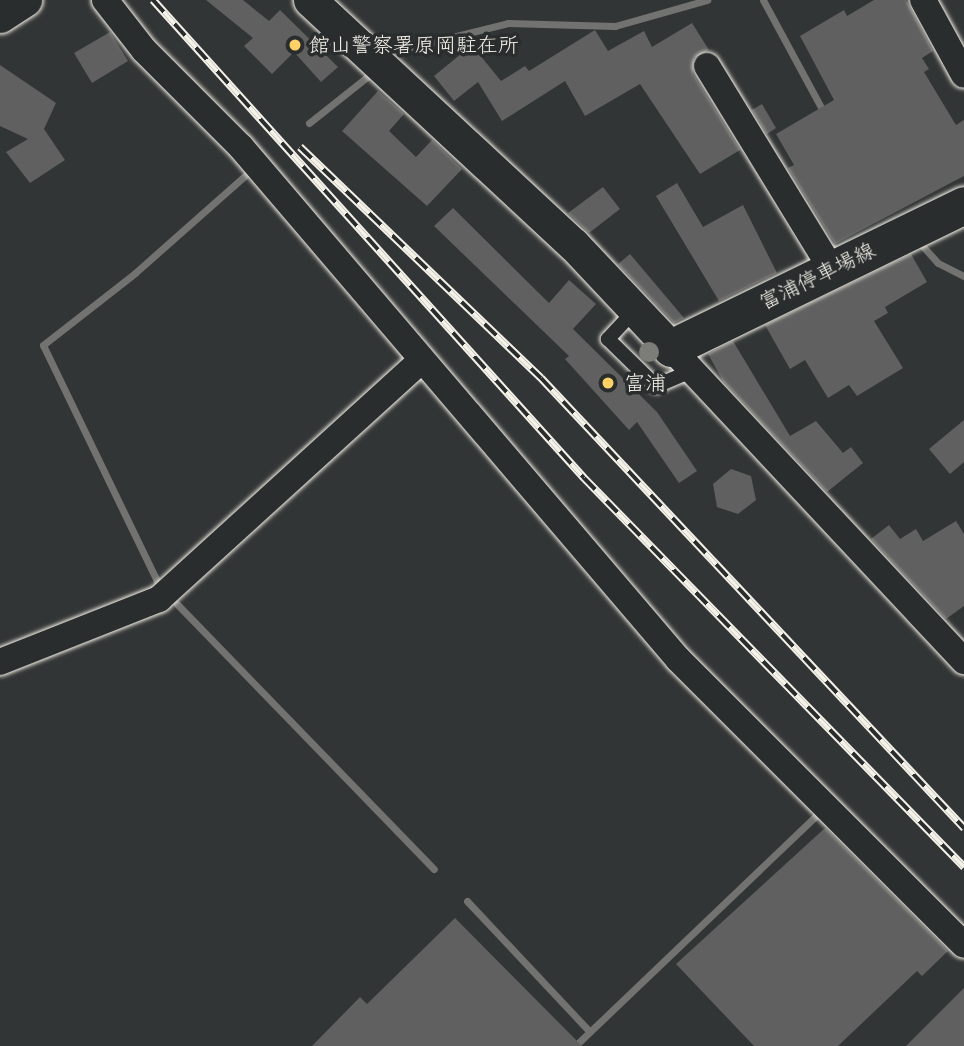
<!DOCTYPE html>
<meta charset="utf-8">
<style>
body{margin:0}
#map{position:relative;width:964px;height:1046px;overflow:hidden;background:#323535;font-family:Sriracha,"Klee One",sans-serif}
div>[style]{position:absolute}
[style*='--x']{left:calc(var(--x)*1px);top:calc(var(--y)*1px);width:calc(var(--w)*1px);rotate:calc(var(--a)*1deg)}
.stream>*{height:7px;margin:-3.5px;padding:0 3.5px;transform-origin:3.5px;border-radius:3.5px;background:#727370}
.building>*{inset:0;background:#5f605f}
.roads{filter:drop-shadow(0 0 2px #f4f1e8) drop-shadow(0 0 2px #f4f1e8)}
.service>*{height:14px;margin:-7px;padding:0 7px;transform-origin:7px;border-radius:7px;background:#2a2d2e}
.minor>*{height:26px;margin:-13px;padding:0 13px;transform-origin:13px;border-radius:13px;background:#2a2d2e}
.tertiary>*{height:33px;margin:-16.5px;padding:0 16.5px;transform-origin:16.5px;border-radius:16.5px;background:#2a2d2e}
.secondary>*{height:37px;margin:-18.5px;padding:0 18.5px;transform-origin:18.5px;border-radius:18.5px;background:#2a2d2e}
.rail>*{height:8px;margin-top:-4px;transform-origin:0;background:repeating-linear-gradient(90deg,#2a2d2e 0 16px,#f4f1e8 0 32px);box-sizing:border-box;border-block:2px solid #f4f1e8}
.trees>*{width:20px;height:20px;margin:-10px;border-radius:50%;background:#7c7d79}
.dots>*{width:19px;height:19px;translate:-50% -50%;box-sizing:border-box;border:4px solid #2a2d2e;border-radius:50%}
span{translate:-50% -50%;white-space:nowrap;text-align:center;line-height:1.15;-webkit-text-stroke:7px #2a2d2e;paint-order:stroke}
.poi-label{font-size:21px;color:#f4f1e8}
.left{translate:0 -50%;text-align:left}
.street-label{font-size:21px;color:#f4f1e8}
</style>
<div id="map">
<div class="stream">
<i style="--x:763;--y:0;--w:128;--a:61.6"></i>
<i style="--x:404;--y:49;--w:107;--a:-14"></i>
<i style="--x:508;--y:23;--w:107;--a:1.6"></i>
<i style="--x:615;--y:26;--w:96;--a:-15.8"></i>
<i style="--x:309;--y:123;--w:80;--a:-38.4"></i>
<i style="--x:919;--y:242;--w:28;--a:48"></i>
<i style="--x:938;--y:263;--w:29;--a:27"></i>
<i style="--x:158;--y:583;--w:264;--a:-115.8"></i>
<i style="--x:43;--y:345;--w:117;--a:-38"></i>
<i style="--x:135;--y:273;--w:151;--a:-41.5"></i>
<i style="--x:177;--y:604;--w:369;--a:45.9"></i>
<i style="--x:467;--y:901;--w:178;--a:46.8"></i>
<i style="--x:575;--y:1046;--w:336;--a:-43.7"></i>
</div>
<div class="building">
<i style="clip-path:polygon(206px 0,243px 0,269px 21px,280px 10px,338px 67px,321px 82px,294px 52px,272px 74px,244px 46px,253px 38px)"></i>
<i style="clip-path:polygon(874px 0,906px 0,933px 51px,922px 58px,929px 69px,924px 72px,956px 125px,964px 120px,964px 176px,835px 244px,788px 168px,794px 165px,776px 134px,834px 100px,800px 36px,844px 10px,847px 16px)"></i>
<i style="clip-path:polygon(692px 23px,709px 50px,694px 58px,693px 74px,740px 150px,700px 174px,640px 84px,585px 116px,565px 81px,502px 121px,478px 82px,454px 101px,434px 76px,461px 54px,452px 40px,462px 33px,501px 81px,525px 66px,529px 71px,595px 30px,608px 51px,644px 31px,652px 47px)"></i>
<i style="clip-path:polygon(110px 32px,128px 61px,92px 83px,74px 53px)"></i>
<i style="clip-path:polygon(0 65px,56px 103px,44px 129px,65px 160px,30px 183px,6px 152px,28px 139px,0 126px)"></i>
<i style="clip-path:polygon(378px 91px,404px 114px,389px 131px,416px 157px,432px 140px,462px 169px,427px 206px,342px 131px)"></i>
<i style="clip-path:polygon(762px 104px,776px 128px,767px 134px,752px 110px)"></i>
<i style="clip-path:polygon(677px 183px,703px 227px,743px 205px,777px 273px,719px 301px,656px 196px)"></i>
<i style="clip-path:polygon(603px 187px,620px 209px,589px 233px,568px 213px)"></i>
<i style="clip-path:polygon(453px 208px,549px 303px,569px 280px,596px 304px,573px 329px,657px 412px,697px 471px,679px 483px,637px 422px,629px 430px,565px 359px,569px 356px,434px 226px)"></i>
<i style="clip-path:polygon(630px 254px,684px 318px,674px 323px,618px 264px)"></i>
<i style="clip-path:polygon(911px 254px,927px 282px,885px 307px,888px 313px,874px 321px,903px 368px,857px 396px,849px 385px,828px 398px,805px 360px,790px 369px,765px 325px)"></i>
<i style="clip-path:polygon(733px 341px,790px 436px,816px 421px,843px 453px,851px 447px,863px 463px,827px 492px,723px 381px,708px 354px)"></i>
<i style="clip-path:polygon(964px 420px,964px 462px,950px 474px,929px 449px)"></i>
<i style="clip-path:polygon(731px 469px,751px 476px,756px 500px,738px 514px,717px 507px,713px 484px)"></i>
<i style="clip-path:polygon(956px 521px,964px 534px,964px 606px,946px 619px,871px 539px,889px 525px,900px 539px,916px 529px,923px 541px)"></i>
<i style="clip-path:polygon(825px 828px,948px 951px,922px 976px,917px 971px,838px 1046px,754px 1046px,676px 964px)"></i>
<i style="clip-path:polygon(455px 918px,582px 1046px,312px 1046px,360px 997px,367px 1004px)"></i>
<i style="clip-path:polygon(964px 988px,964px 1046px,906px 1046px)"></i>
</div>
<div class="roads">
<div class="service">
<i style="--x:635;--y:310;--w:40;--a:133"></i>
<i style="--x:608;--y:339;--w:67;--a:44.4"></i>
<i style="--x:656;--y:386;--w:38;--a:-23"></i>
</div>
<div class="minor">
<i style="--x:105;--y:0;--w:63;--a:52"></i>
<i style="--x:144;--y:50;--w:137;--a:45"></i>
<i style="--x:241;--y:147;--w:673;--a:49.52"></i>
<i style="--x:678;--y:659;--w:404;--a:45"></i>
<i style="--x:923;--y:0;--w:85;--a:61.3"></i>
<i style="--x:707;--y:66;--w:237;--a:58.5"></i>
<i style="--x:671;--y:348;--w:429;--a:46.9"></i>
<i style="--x:0;--y:662;--w:171;--a:-21.6"></i>
<i style="--x:159;--y:599;--w:355;--a:-42.3"></i>
</div>
<div class="tertiary">
<i style="--x:310;--y:0;--w:359;--a:42.9"></i>
<i style="--x:573;--y:244;--w:143;--a:46.7"></i>
<i style="--x:0;--y:16;--w:30;--a:-33"></i>
</div>
<div class="secondary">
<i style="--x:671;--y:348;--w:326;--a:-26"></i>
</div>
</div>
<div class="rail">
<i style="--x:153;--y:0;--w:644;--a:47.96"></i>
<i style="--x:584;--y:478;--w:544;--a:45.67"></i>
<i style="--x:300;--y:147;--w:334;--a:43.8"></i>
<i style="--x:541;--y:378;--w:618;--a:46.77"></i>
</div>
<div class="trees">
<i style="left:649px;top:352px"></i>
</div>
<div class="dots">
<i style="left:295px;top:45px;background:#ffd166"></i>
<i style="left:608px;top:383px;background:#ffd166"></i>
</div>
<div class="poi-label">
<span class="left" style="left:309px;top:45px">館山警察署原岡駐在所</span>
<span class="left" style="left:624px;top:383px">富浦</span>
</div>
<div class="street-label">
<span style="left:817px;top:276px;rotate:-26deg">富浦停車場線</span>
</div>
</div>
